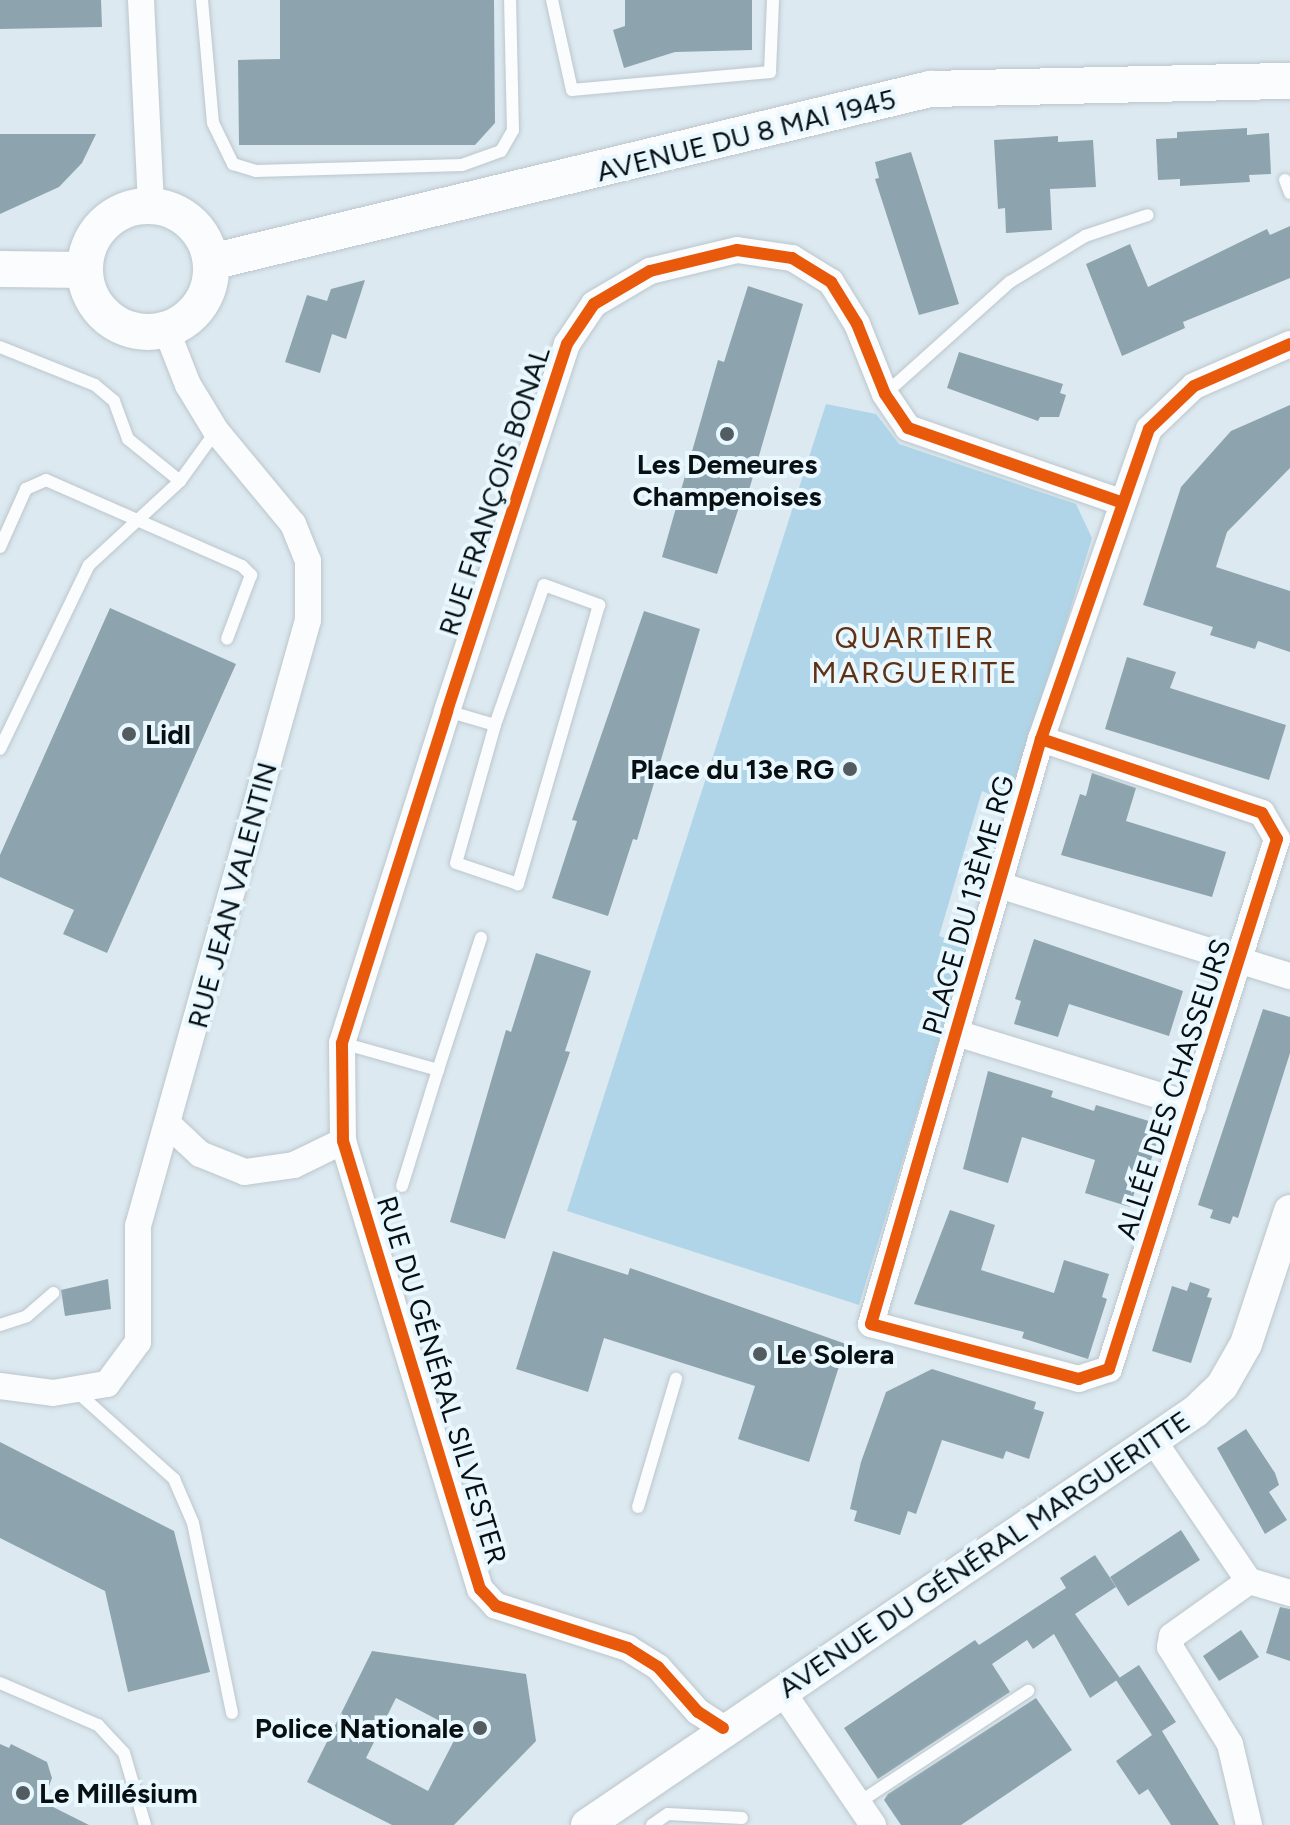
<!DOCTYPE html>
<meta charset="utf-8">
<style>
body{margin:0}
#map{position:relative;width:1290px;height:1825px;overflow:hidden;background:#dce9f0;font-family:Figtree,sans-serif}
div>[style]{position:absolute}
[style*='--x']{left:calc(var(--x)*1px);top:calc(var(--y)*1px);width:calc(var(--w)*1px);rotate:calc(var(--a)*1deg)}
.green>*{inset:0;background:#b0d5e8}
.building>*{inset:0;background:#8da4ae}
.roads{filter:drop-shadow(0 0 2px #bcc6cc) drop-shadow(0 0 2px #bcc6cc)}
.service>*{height:12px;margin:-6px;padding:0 6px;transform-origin:6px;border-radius:6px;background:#fafcfd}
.minor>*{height:26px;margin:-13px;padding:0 13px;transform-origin:13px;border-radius:13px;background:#fafcfd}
.tertiary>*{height:32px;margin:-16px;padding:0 16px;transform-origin:16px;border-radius:16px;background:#fafcfd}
.secondary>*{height:36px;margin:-18px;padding:0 18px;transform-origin:18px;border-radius:18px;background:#fafcfd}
.secondary>.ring{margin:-18px;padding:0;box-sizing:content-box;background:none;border:36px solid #fafcfd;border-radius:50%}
.cycleway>*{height:12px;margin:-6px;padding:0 6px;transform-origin:6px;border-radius:6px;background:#e8590c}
.dots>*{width:22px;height:22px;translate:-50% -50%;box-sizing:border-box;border:4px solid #e9f8ff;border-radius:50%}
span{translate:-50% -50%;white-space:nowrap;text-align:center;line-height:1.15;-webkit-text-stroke:8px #e9f8ff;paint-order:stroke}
.street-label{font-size:28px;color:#081014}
.poi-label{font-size:28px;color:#081014;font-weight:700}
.left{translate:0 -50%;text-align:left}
.right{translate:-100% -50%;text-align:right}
.neighbourhood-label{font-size:30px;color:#603113;letter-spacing:2px}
</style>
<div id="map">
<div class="green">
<i style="clip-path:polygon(826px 404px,876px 414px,899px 444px,1076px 504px,1092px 538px,1011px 804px,982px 791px,939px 936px,968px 945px,859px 1305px,567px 1211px)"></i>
</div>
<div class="building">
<i style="clip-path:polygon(0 0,101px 0,102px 27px,0 29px)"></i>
<i style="clip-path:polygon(280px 0,494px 0,495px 123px,475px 145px,239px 145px,238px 60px,280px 59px)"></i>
<i style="clip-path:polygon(625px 0,752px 0,752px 50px,675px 52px,624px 68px,613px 30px,625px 26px)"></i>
<i style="clip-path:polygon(1247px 128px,1247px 135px,1269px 133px,1271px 174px,1249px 175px,1250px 182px,1180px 186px,1180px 179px,1158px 180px,1156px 139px,1177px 138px,1177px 132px)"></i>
<i style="clip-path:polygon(0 134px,96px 134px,82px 163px,59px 187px,0 214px)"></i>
<i style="clip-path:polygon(1058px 136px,1058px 142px,1093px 140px,1096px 187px,1050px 189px,1052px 230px,1006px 233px,1005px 208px,998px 209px,994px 140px)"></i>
<i style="clip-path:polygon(911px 152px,959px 304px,919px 315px,875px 179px,879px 178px,875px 162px)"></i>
<i style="clip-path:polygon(1290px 226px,1290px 278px,1183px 322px,1185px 328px,1122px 356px,1086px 264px,1130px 244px,1148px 287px,1267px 229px,1270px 235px)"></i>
<i style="clip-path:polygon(365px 280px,346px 339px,332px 334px,320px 373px,285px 362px,307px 295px,327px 301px,331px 289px)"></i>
<i style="clip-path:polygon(748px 286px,803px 304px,747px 497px,743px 495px,717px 574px,662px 557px,718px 360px,724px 362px)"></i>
<i style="clip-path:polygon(959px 352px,1063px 384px,1060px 393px,1066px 395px,1059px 417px,1040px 417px,1038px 421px,947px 388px)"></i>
<i style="clip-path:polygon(1290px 405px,1290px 468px,1227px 532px,1216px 567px,1290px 591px,1290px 652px,1258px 641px,1255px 649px,1210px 635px,1213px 627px,1143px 605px,1181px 487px,1231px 431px)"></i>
<i style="clip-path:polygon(110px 608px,236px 664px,107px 953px,63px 934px,74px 910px,0 877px,0 855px)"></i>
<i style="clip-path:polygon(644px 611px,700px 629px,637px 840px,633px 839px,608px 916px,552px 898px,577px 821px,572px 820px)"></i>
<i style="clip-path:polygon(1127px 657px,1176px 672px,1170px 688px,1286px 725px,1269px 780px,1105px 729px)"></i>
<i style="clip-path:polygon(1092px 773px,1136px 788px,1126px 821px,1226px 852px,1212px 897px,1061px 855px,1080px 794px,1086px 796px)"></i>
<i style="clip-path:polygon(1034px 939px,1183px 991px,1169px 1036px,1069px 1004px,1058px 1037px,1014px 1024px,1021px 1001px,1015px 999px)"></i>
<i style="clip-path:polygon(536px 953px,591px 971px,565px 1051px,570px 1052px,505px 1239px,450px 1222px,506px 1030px,511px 1032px)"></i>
<i style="clip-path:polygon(1263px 1009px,1290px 1017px,1290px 1053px,1238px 1218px,1233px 1216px,1230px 1224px,1210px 1218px,1213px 1210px,1198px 1205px)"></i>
<i style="clip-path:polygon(988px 1071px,1053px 1091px,1051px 1097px,1094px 1111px,1096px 1105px,1162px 1125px,1143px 1186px,1137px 1184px,1130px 1207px,1085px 1193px,1095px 1160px,1022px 1137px,1008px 1183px,963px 1169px)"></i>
<i style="clip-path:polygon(950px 1210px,995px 1225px,981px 1270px,1054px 1293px,1064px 1260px,1109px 1274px,1102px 1297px,1107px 1299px,1088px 1359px,1022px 1338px,1024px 1332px,914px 1304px)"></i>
<i style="clip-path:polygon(553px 1251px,628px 1275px,630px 1268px,659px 1278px,846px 1344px,809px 1462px,738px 1439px,755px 1386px,673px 1360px,604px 1338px,588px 1392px,516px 1369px)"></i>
<i style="clip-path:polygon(108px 1279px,111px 1309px,65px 1316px,61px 1290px)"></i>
<i style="clip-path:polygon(1190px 1282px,1210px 1289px,1207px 1297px,1212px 1298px,1191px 1363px,1152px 1351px,1172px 1286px,1187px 1291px)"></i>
<i style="clip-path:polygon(932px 1369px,1036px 1402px,1034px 1409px,1044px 1412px,1029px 1459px,1006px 1451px,1003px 1459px,942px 1440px,916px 1514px,908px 1511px,900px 1535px,854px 1521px,857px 1511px,850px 1509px,861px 1462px,886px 1392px)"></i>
<i style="clip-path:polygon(1246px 1429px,1275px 1473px,1279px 1485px,1269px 1492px,1287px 1520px,1265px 1534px,1217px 1448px)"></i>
<i style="clip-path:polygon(0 1442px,174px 1531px,210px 1672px,128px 1692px,105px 1591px,0 1538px)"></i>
<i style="clip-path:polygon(1181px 1530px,1200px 1560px,1128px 1606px,1110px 1577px)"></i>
<i style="clip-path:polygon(1095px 1555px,1116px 1587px,1075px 1614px,1120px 1678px,1090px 1698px,1054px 1634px,1033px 1649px,1027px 1640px,992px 1664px,1010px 1692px,878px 1779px,844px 1728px,975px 1640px,979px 1645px,1066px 1588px,1060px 1578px)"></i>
<i style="clip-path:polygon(1280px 1607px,1290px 1609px,1290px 1661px,1266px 1653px)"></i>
<i style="clip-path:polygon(1241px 1630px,1259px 1657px,1219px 1681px,1203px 1656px)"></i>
<i style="clip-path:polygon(evenodd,372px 1651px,526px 1674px,536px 1741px,454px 1825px,392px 1825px,307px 1782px,372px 1651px,396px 1698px,459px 1731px,428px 1791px,366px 1758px,396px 1698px)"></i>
<i style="clip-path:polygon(1139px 1665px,1176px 1722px,1162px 1731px,1219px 1825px,1171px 1825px,1148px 1789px,1139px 1795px,1116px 1761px,1152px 1735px,1116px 1680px)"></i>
<i style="clip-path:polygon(1036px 1698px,1072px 1750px,961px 1825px,901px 1825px,884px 1800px,888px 1794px)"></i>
<i style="clip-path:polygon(0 1744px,9px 1748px,11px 1744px,47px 1762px,52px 1778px,43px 1802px,89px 1825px,0 1825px)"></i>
</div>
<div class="roads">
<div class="service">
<i style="--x:202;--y:0;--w:123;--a:84.9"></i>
<i style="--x:213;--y:123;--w:46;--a:64"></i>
<i style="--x:233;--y:164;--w:24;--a:17"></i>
<i style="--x:256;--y:171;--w:206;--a:-1.7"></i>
<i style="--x:462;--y:165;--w:41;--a:-19.7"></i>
<i style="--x:501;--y:151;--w:24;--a:-60"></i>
<i style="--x:513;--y:130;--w:130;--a:-91.3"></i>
<i style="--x:552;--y:0;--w:92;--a:77.5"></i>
<i style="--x:572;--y:90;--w:199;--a:-5.2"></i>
<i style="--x:770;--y:72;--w:72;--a:-87.6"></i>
<i style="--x:1285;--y:180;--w:14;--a:69"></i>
<i style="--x:0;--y:347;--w:102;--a:21.8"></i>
<i style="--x:95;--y:385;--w:25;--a:40"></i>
<i style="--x:114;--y:401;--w:40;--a:69.8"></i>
<i style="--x:128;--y:439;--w:67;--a:38.9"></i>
<i style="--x:180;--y:481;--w:62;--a:-54.2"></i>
<i style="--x:885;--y:394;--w:168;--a:-41.9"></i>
<i style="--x:1010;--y:282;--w:88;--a:-31.5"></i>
<i style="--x:1085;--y:236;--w:66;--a:-18.4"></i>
<i style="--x:0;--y:547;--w:64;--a:-65.9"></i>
<i style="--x:26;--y:489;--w:22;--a:-24"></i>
<i style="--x:46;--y:480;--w:214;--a:23.7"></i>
<i style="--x:242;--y:566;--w:13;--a:45"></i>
<i style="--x:251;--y:575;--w:68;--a:110.6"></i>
<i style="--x:447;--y:711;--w:50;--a:16.3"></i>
<i style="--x:495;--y:725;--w:148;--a:-70.7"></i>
<i style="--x:544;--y:585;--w:59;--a:20"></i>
<i style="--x:599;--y:605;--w:291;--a:106.2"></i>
<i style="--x:518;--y:884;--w:65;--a:-161.3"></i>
<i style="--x:456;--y:863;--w:143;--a:-74.2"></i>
<i style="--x:0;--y:749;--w:204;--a:-64.2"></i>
<i style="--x:89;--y:565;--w:124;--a:-42.7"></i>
<i style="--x:342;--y:1043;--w:100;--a:15.7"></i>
<i style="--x:438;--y:1070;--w:139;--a:-72"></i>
<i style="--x:402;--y:1186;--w:121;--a:-72.8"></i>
<i style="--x:0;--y:1325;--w:28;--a:-18"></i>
<i style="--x:27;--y:1316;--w:35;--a:-41"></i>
<i style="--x:76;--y:1391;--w:132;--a:41.9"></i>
<i style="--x:174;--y:1479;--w:48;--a:66.6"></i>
<i style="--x:193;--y:1523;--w:194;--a:78.4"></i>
<i style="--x:638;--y:1507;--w:134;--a:-73.5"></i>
<i style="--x:0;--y:1683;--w:107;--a:23.2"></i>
<i style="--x:98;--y:1725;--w:38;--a:47"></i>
<i style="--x:124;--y:1753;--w:75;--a:73.7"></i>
<i style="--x:858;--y:1803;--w:204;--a:-33.4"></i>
<i style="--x:652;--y:1825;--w:19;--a:-35"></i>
<i style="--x:668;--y:1814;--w:74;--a:3.1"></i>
</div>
<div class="minor">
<i style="--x:141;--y:0;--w:206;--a:87.2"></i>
<i style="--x:1041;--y:739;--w:233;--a:18.5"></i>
<i style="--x:1262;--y:813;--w:30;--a:60"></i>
<i style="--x:1277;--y:839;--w:556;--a:107.59"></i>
<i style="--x:1109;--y:1369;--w:32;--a:162"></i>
<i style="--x:1079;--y:1379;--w:215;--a:-165.2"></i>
<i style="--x:871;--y:1324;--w:609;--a:-73.8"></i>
<i style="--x:1041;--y:739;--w:328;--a:-70.8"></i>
<i style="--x:1149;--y:429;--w:62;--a:-43.7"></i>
<i style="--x:1194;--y:386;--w:105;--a:-23.6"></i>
<i style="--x:999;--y:885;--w:305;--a:17.4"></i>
<i style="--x:956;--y:1033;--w:248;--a:17.1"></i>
<i style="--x:168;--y:1124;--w:44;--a:43.2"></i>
<i style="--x:200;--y:1154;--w:48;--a:21.8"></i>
<i style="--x:245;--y:1172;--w:49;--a:-8.1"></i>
<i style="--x:294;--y:1165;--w:55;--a:-26.1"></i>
<i style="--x:0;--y:1386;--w:53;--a:7.5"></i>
<i style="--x:53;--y:1393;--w:55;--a:-9.5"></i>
<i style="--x:107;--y:1384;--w:52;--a:-53.6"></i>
<i style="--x:138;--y:1342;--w:116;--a:-90"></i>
<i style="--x:138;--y:1226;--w:629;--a:-74.33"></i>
<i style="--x:308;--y:620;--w:59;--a:-90"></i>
<i style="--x:308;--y:561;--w:40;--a:-112"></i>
<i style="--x:293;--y:524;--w:121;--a:-129.6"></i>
<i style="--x:216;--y:431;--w:54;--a:-121.3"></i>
<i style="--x:188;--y:385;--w:60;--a:-111.4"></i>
<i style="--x:1153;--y:1440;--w:171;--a:55.8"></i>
<i style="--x:1249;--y:1581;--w:43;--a:16.3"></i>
<i style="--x:782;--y:1691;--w:162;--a:55.8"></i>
<i style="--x:723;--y:1728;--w:30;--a:-147"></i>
<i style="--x:698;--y:1712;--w:60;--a:-131.6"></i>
<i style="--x:658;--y:1667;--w:36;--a:-148"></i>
<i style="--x:628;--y:1648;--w:139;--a:-162.3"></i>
<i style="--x:496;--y:1606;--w:23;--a:-133"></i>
<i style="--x:480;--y:1589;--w:468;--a:-107"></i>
<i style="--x:343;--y:1141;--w:98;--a:-90.6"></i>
<i style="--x:342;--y:1043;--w:348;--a:-72.4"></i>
<i style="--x:447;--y:711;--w:386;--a:-71.9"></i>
<i style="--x:567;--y:344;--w:48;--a:-56"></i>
<i style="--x:594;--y:304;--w:65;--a:-30.5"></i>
<i style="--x:650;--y:271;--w:89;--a:-13.6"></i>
<i style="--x:737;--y:250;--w:56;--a:8.3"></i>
<i style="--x:792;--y:258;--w:46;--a:31.6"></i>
<i style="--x:831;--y:282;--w:49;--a:58.2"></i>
<i style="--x:857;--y:324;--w:75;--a:68.2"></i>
<i style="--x:885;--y:394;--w:41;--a:55.9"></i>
<i style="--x:908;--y:428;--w:225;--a:19.2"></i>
<i style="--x:1249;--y:1825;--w:83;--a:-103.2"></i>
<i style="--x:1230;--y:1744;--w:114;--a:-121.7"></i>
<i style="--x:1170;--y:1647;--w:11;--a:-80"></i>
<i style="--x:1172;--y:1636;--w:95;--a:-35.5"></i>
</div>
<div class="tertiary">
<i style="--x:587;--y:1825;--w:736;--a:-34.21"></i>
<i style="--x:1196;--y:1411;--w:36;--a:-44"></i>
<i style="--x:1222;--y:1386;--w:48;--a:-60.3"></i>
<i style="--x:1246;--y:1344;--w:140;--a:-71.7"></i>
</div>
<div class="secondary">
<i class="ring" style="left:85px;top:206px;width:90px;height:90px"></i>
<i style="--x:211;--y:262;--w:740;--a:-13.53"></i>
<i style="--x:930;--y:89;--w:360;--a:-1.3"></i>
<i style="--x:0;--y:269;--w:85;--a:0.7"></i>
</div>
</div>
<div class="cycleway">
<i style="--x:1041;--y:739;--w:233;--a:18.5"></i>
<i style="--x:1262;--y:813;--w:30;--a:60"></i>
<i style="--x:1277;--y:839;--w:556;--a:107.59"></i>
<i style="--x:1109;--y:1369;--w:32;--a:162"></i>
<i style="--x:1079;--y:1379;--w:215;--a:-165.2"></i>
<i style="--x:871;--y:1324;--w:609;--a:-73.8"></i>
<i style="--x:1041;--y:739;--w:328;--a:-70.8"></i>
<i style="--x:1149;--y:429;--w:62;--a:-43.7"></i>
<i style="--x:1194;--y:386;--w:105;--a:-23.6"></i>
<i style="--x:723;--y:1728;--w:30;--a:-147"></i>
<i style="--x:698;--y:1712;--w:60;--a:-131.6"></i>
<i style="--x:658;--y:1667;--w:36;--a:-148"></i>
<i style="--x:628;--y:1648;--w:139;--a:-162.3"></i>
<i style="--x:496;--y:1606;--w:23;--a:-133"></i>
<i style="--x:480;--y:1589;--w:468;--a:-107"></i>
<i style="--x:343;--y:1141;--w:98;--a:-90.6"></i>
<i style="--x:342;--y:1043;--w:348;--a:-72.4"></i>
<i style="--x:447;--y:711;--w:386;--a:-71.9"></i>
<i style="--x:567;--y:344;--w:48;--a:-56"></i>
<i style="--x:594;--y:304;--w:65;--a:-30.5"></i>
<i style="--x:650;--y:271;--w:89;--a:-13.6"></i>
<i style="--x:737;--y:250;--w:56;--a:8.3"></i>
<i style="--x:792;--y:258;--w:46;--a:31.6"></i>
<i style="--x:831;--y:282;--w:49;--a:58.2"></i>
<i style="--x:857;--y:324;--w:75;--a:68.2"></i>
<i style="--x:885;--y:394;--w:41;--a:55.9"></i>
<i style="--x:908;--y:428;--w:225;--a:19.2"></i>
</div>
<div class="dots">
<i style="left:727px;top:434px;background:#525c61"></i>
<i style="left:129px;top:734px;background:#525c61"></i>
<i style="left:850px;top:769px;background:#525c61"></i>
<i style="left:760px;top:1354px;background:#525c61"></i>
<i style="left:480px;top:1728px;background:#525c61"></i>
<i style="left:23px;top:1793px;background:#525c61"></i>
</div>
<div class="street-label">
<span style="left:746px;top:135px;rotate:-14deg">AVENUE DU 8 MAI 1945</span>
<span style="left:494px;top:491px;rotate:-72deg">RUE FRANÇOIS BONAL</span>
<span style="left:232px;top:895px;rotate:-75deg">RUE JEAN VALENTIN</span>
<span style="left:968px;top:905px;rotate:-74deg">PLACE DU 13ÈME RG</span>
<span style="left:1173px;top:1089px;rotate:-72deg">ALLÉE DES CHASSEURS</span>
<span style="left:442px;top:1380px;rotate:73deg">RUE DU GÉNÉRAL SILVESTER</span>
<span style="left:984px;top:1554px;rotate:-34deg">AVENUE DU GÉNÉRAL MARGUERITTE</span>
</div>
<div class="poi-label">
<span style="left:727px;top:480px">Les Demeures<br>Champenoises</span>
<span class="left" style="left:145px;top:734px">Lidl</span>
<span class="right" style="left:834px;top:769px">Place du 13e RG</span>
<span class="left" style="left:776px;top:1354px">Le Solera</span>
<span class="right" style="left:464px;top:1728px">Police Nationale</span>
<span class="left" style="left:39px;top:1793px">Le Millésium</span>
</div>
<div class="neighbourhood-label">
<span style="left:915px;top:655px">QUARTIER<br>MARGUERITE</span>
</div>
</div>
